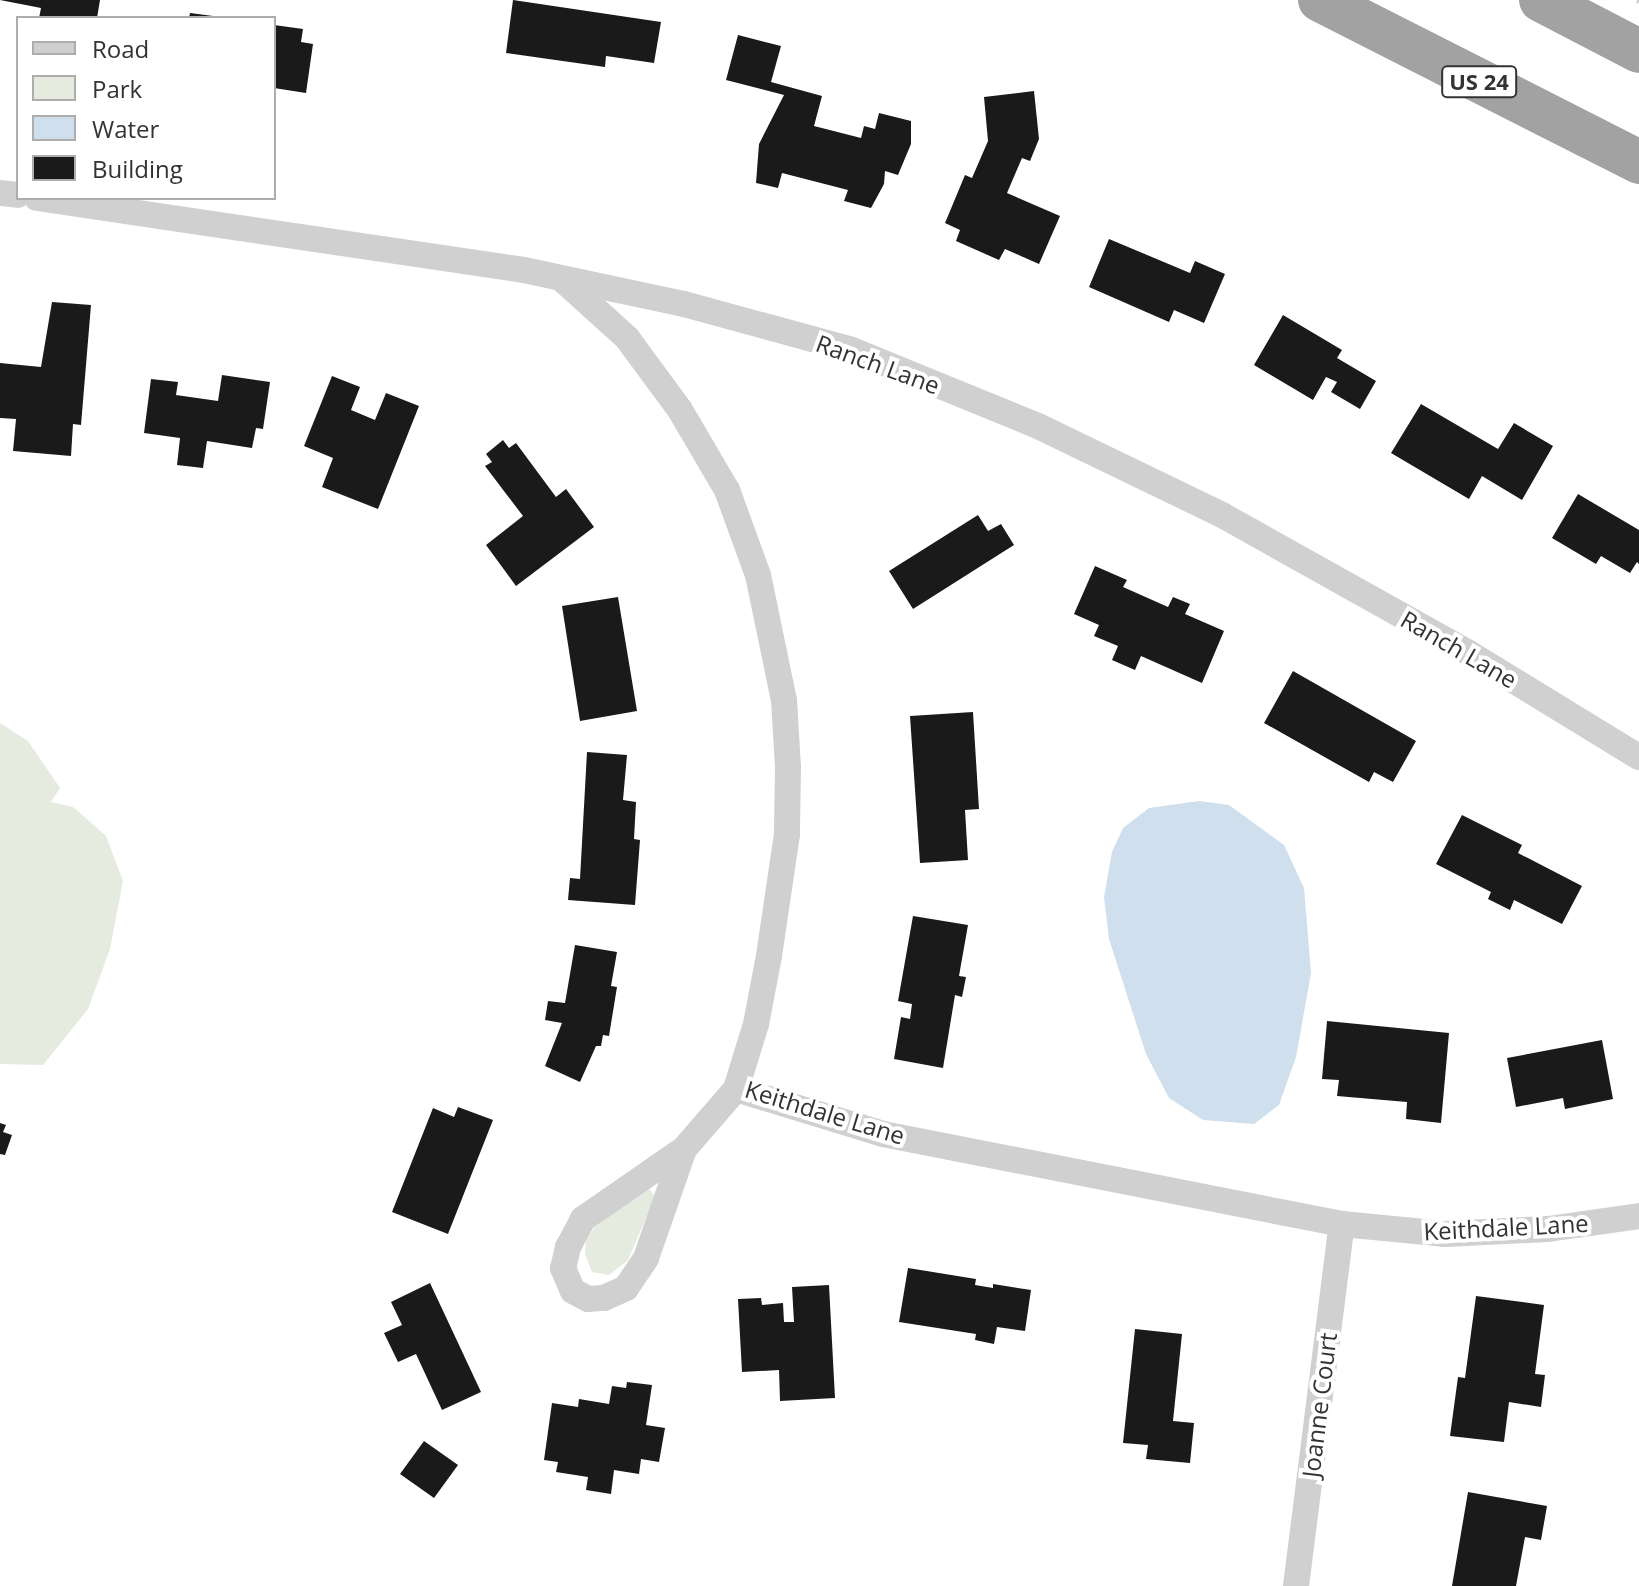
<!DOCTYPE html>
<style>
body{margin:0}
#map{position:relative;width:1639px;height:1586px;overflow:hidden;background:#fff;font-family:"Open Sans",sans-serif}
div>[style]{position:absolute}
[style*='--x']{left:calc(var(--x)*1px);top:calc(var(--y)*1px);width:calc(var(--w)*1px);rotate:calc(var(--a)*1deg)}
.green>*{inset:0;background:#e5ebdf}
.water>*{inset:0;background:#cfdfed}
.building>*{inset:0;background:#1a1a1a}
.path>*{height:5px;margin-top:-2.5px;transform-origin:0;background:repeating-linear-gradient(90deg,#cacaca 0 4px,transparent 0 8px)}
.minor>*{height:26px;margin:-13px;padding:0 13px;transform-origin:13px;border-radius:13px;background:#d0d0d0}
.trunk>*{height:44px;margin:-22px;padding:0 22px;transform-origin:22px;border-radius:22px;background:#a2a2a2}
span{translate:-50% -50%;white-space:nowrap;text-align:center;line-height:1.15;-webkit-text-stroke:8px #fff;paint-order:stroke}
.shield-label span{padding:2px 6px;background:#fff;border:2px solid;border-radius:6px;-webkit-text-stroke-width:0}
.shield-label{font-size:22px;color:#333;font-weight:700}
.street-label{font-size:24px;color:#333}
.legend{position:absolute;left:16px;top:16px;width:260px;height:184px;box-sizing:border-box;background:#fff;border:2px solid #adadad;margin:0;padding:10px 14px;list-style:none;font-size:24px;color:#333}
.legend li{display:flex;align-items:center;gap:16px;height:40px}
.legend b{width:40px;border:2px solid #adadad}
</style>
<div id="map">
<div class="green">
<i style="clip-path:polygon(0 723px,28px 741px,60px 788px,51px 802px,73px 807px,106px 836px,123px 881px,110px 949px,88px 1009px,43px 1065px,0 1064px)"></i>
<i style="clip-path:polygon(649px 1188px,654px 1195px,652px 1204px,628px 1260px,609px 1275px,592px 1272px,585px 1254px,586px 1241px,594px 1228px,627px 1201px)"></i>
</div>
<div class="water">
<i style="clip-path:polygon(1199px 801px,1229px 805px,1284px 845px,1304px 888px,1311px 973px,1296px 1057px,1279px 1105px,1254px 1124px,1203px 1120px,1169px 1098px,1146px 1054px,1109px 939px,1104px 897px,1112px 852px,1123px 828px,1149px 808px)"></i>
</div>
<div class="building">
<i style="clip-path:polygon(0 0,100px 0,97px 18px,39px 18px,41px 8px)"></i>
<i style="clip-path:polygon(513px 0,661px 22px,654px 63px,606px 56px,605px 67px,506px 53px)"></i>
<i style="clip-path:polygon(190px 13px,213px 16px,213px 18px,189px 18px)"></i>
<i style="clip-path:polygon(274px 25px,303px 29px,301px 42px,313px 44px,306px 93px,274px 88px)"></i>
<i style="clip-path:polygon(738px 35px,781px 46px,771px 82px,822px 96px,814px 126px,861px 138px,864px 126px,875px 129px,879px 113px,911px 121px,911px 144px,898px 175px,885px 171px,884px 184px,871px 208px,844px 201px,848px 190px,782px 173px,778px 188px,756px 183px,759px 144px,784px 95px,726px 80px)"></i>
<i style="clip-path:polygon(1034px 91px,1039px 139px,1030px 161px,1022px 158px,1007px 193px,1060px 216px,1039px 264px,1005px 249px,999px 260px,956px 241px,960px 230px,945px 223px,965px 175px,972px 178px,988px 141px,984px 97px)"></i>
<i style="clip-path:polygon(1109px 239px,1190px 273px,1195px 261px,1225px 274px,1204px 323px,1174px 310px,1169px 322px,1089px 287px)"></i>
<i style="clip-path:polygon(52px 302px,91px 305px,81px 425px,73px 424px,71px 456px,13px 451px,16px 419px,0 418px,0 363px,41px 367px)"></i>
<i style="clip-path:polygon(1283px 315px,1342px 350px,1337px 358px,1376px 381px,1360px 409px,1331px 392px,1337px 382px,1326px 377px,1313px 400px,1254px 365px)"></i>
<i style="clip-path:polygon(222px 375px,270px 382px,263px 429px,256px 428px,252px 448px,207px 441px,203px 468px,177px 465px,180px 438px,144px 433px,151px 379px,178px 382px,176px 395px,218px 401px)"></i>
<i style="clip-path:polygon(332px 376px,360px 387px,351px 410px,375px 420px,386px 393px,419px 406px,378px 509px,322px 487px,333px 458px,304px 446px)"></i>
<i style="clip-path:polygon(1421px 404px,1498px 449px,1514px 423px,1553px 446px,1522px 500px,1482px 476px,1469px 499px,1391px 453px)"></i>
<i style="clip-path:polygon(503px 440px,509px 448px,516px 443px,556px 497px,566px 489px,594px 527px,516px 586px,486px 545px,523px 516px,485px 466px,492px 462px,486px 454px)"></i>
<i style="clip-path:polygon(1578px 494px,1639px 530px,1639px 564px,1637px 562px,1630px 573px,1601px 556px,1596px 564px,1552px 538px)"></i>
<i style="clip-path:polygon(978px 515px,988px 531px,1001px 524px,1014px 545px,913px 609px,889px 571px)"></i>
<i style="clip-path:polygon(1095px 566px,1127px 580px,1123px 587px,1168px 607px,1173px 597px,1190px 604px,1185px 614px,1224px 631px,1202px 683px,1141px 656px,1135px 670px,1112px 660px,1118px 646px,1094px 636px,1099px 625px,1074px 614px)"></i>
<i style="clip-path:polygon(618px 597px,637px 711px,580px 721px,562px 606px)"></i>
<i style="clip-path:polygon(1293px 671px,1416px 741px,1393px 782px,1374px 772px,1369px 782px,1264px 723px)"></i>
<i style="clip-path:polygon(973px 712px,979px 809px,965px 810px,968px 860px,920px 863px,910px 716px)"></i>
<i style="clip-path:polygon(587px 752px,627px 755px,623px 800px,636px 802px,634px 839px,640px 840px,635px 905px,568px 900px,570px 878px,580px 879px)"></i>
<i style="clip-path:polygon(1462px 815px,1522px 845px,1518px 853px,1582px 886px,1562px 924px,1514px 900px,1510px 910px,1488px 899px,1491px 892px,1436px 864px)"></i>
<i style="clip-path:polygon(913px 916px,968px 925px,959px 976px,966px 977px,962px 997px,955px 995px,943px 1068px,894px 1059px,901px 1017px,910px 1019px,912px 1004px,898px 1001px)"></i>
<i style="clip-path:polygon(575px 945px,617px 952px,611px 986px,617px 987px,609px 1036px,603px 1035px,601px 1046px,596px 1046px,580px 1082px,545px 1066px,562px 1023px,545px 1020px,548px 1001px,565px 1003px)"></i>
<i style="clip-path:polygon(1327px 1021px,1449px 1033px,1441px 1123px,1406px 1119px,1407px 1102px,1337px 1096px,1339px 1080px,1322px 1079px)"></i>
<i style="clip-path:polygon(1602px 1040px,1613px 1099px,1565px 1109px,1563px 1098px,1516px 1107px,1507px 1058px)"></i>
<i style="clip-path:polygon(458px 1107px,493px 1120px,448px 1234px,392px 1212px,433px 1108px,454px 1117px)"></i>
<i style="clip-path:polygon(0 1123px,6px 1125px,3px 1132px,12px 1135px,5px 1155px,0 1154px)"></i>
<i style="clip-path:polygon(908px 1268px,976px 1279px,975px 1285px,993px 1288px,993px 1284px,1031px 1290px,1025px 1331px,997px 1327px,994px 1344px,975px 1340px,976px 1334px,899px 1322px)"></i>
<i style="clip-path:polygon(430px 1283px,481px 1392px,442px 1410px,416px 1354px,398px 1362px,384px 1333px,402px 1325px,391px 1302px)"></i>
<i style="clip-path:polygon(829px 1285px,835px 1398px,780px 1401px,779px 1370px,742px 1372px,738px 1299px,761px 1298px,762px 1305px,783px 1303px,784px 1322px,794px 1322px,792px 1287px)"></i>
<i style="clip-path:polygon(1476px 1296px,1544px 1305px,1535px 1374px,1545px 1375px,1541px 1407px,1509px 1402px,1504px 1442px,1450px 1436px,1458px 1377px,1465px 1378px)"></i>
<i style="clip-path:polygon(1135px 1329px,1182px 1334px,1173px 1421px,1194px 1423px,1190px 1463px,1146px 1459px,1148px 1445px,1123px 1443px)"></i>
<i style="clip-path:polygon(627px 1382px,652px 1385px,646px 1425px,665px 1428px,659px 1462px,641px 1459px,639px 1474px,614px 1470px,611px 1494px,586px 1490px,588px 1477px,556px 1472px,558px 1462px,544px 1460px,552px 1403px,578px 1407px,579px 1399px,609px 1404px,612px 1386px,626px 1388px)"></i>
<i style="clip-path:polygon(424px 1441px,458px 1465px,434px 1498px,400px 1474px)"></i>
<i style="clip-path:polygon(1468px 1492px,1547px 1506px,1541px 1540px,1525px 1537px,1516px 1586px,1452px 1586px)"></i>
</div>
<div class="path">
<i style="--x:1637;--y:0;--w:2;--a:27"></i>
</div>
<div class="minor">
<i style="--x:0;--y:193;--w:18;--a:6"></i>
<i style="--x:37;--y:198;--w:492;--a:8.4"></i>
<i style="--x:524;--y:270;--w:164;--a:12"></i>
<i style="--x:684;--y:304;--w:174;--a:15.3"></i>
<i style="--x:852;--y:350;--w:201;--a:22.2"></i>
<i style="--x:1038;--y:426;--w:204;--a:25.8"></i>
<i style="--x:1222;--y:515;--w:283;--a:29.2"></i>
<i style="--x:1469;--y:653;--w:199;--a:31.5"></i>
<i style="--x:562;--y:279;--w:88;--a:42.2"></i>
<i style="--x:627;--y:338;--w:89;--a:53.6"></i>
<i style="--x:680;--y:410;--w:93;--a:59.6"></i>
<i style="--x:727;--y:490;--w:90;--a:70"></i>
<i style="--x:758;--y:575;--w:128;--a:78.3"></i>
<i style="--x:784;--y:700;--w:67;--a:86.6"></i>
<i style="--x:788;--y:767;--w:67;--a:90.9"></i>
<i style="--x:787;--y:834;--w:123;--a:98.4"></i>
<i style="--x:769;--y:956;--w:69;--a:100.8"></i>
<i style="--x:756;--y:1024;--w:68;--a:107.1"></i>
<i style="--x:736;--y:1089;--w:79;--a:130.9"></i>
<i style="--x:684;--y:1149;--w:123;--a:145.3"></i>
<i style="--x:583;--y:1219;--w:32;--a:118"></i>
<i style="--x:568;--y:1247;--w:22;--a:103"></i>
<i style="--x:563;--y:1268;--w:25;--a:67"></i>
<i style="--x:573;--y:1291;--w:17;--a:28"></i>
<i style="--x:588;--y:1299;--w:16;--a:-4"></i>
<i style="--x:604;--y:1298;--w:24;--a:-24"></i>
<i style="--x:626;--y:1288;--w:36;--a:-56"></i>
<i style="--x:646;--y:1258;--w:115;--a:-70.8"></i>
<i style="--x:736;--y:1089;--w:154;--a:17"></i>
<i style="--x:883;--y:1134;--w:468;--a:11.1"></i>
<i style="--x:1342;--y:1224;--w:103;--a:5.5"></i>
<i style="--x:1445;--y:1234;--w:103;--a:-2.8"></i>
<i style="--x:1548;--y:1229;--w:92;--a:-8.1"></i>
<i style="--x:1296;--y:1586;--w:365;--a:-82.8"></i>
</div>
<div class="trunk">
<i style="--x:1320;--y:0;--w:358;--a:26.9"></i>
<i style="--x:1541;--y:0;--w:110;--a:27.5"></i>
</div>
<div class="shield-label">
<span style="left:1479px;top:82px">US 24</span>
</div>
<div class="street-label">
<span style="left:878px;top:364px;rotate:20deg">Ranch Lane</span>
<span style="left:1459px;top:649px;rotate:30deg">Ranch Lane</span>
<span style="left:825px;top:1112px;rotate:17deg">Keithdale Lane</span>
<span style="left:1506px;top:1227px;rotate:-3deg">Keithdale Lane</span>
<span style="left:1319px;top:1405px;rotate:-83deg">Joanne Court</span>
</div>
<ul class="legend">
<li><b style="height:10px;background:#d0d0d0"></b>Road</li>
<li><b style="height:22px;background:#e5ebdf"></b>Park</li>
<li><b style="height:22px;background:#cfdfed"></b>Water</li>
<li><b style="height:22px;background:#1a1a1a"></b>Building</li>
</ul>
</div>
